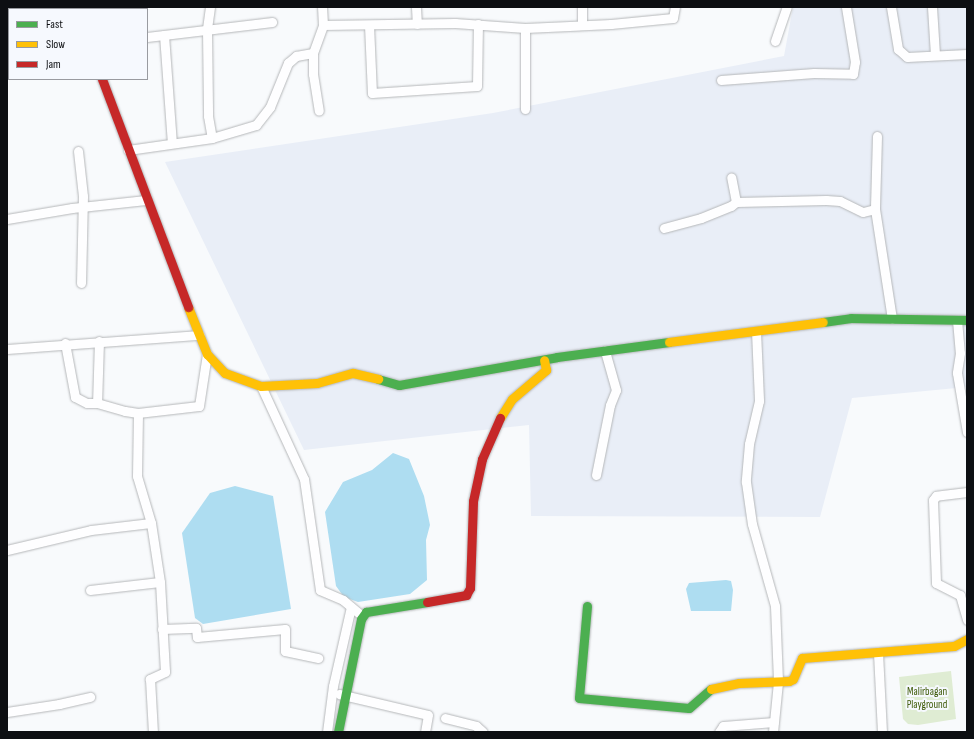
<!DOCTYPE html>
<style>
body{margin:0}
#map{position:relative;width:974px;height:739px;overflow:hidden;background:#f8fafc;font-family:"Sofia Sans Condensed",sans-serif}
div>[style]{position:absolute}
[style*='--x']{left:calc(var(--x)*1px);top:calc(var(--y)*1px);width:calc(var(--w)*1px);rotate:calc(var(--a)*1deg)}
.built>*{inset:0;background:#e9eef7}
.green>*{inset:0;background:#dfecd3}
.water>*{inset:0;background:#aeddf1}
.roads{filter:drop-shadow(0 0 1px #b5b7b9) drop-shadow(0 0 1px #b5b7b9)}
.street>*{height:9px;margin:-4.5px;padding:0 4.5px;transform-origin:4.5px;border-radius:4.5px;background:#fefeff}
.fast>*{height:9px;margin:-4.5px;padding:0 4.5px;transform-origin:4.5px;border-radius:4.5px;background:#4caf50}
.slow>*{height:9px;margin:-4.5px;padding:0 4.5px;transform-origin:4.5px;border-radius:4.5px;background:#ffc107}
.jam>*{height:9px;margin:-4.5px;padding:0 4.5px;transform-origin:4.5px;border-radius:4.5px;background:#c62828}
span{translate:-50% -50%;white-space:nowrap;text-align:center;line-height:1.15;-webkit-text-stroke:4px #f6f9fe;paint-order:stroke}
.park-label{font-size:11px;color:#405c0b}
.frame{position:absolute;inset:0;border:8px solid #0d0f12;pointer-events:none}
.legend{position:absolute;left:8px;top:8px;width:140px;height:72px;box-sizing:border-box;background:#f6f9fe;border:1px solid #999ba0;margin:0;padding:5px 7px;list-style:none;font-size:12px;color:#0d0f12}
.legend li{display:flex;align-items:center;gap:8px;height:20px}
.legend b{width:20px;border:1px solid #999ba0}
</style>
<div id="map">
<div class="built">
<i style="clip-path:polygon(793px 7px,967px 7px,967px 387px,852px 398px,820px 517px,531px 516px,529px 425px,304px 450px,165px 162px,493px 113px,784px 56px)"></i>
</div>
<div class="green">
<i style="clip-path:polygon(951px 671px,956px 719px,918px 725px,908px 724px,903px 719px,899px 677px)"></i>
</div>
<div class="water">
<i style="clip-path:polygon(393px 453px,409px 459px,424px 496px,430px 525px,426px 540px,427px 580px,410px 594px,358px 602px,344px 597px,336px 586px,325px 512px,343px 482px,372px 470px)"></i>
<i style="clip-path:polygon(235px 486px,273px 496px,291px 609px,203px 624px,195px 618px,182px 533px,210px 493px)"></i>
<i style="clip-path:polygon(726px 580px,731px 581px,733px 590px,731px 611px,691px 611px,686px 589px,689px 583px)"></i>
</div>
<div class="roads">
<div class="street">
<i style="--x:119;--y:7;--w:2;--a:90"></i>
<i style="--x:210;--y:7;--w:22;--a:98"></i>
<i style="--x:207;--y:29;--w:87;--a:89.3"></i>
<i style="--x:208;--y:116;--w:22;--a:80"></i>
<i style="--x:416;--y:7;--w:17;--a:87"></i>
<i style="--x:582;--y:7;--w:17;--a:90"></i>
<i style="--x:891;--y:7;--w:43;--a:80.5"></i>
<i style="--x:898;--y:49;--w:12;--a:42"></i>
<i style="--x:907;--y:57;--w:60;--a:-2.9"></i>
<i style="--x:932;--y:7;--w:48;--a:86.4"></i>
<i style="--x:323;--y:25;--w:132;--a:-0.9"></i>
<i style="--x:455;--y:23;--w:70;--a:4.1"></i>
<i style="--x:525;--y:28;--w:86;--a:-2.7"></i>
<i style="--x:611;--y:24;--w:62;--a:-5.5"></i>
<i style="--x:673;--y:18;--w:11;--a:-80"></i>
<i style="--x:369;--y:25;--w:68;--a:87.5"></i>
<i style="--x:372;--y:93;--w:105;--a:-3.8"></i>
<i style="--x:477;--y:86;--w:62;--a:-89.1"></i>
<i style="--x:164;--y:35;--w:108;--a:85.8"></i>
<i style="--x:147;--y:37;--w:126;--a:-6.8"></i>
<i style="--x:775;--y:41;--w:36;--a:-71"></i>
<i style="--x:313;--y:53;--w:30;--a:-70"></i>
<i style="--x:323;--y:25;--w:18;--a:-93"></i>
<i style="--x:721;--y:80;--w:93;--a:-4.3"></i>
<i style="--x:814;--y:73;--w:39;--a:1"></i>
<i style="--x:853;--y:74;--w:12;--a:-81"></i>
<i style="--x:855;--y:62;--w:56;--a:-99.3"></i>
<i style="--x:525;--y:109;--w:81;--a:-90"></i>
<i style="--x:877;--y:136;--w:73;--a:91.6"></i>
<i style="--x:875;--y:209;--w:111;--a:81.2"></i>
<i style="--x:128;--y:150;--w:85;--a:-8.1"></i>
<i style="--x:212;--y:138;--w:46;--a:-16.5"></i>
<i style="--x:256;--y:125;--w:23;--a:-52"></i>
<i style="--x:270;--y:107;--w:48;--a:-67.8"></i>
<i style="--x:288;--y:63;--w:11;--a:-41"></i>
<i style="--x:296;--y:56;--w:17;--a:-10"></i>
<i style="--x:313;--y:53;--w:21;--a:90"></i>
<i style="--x:313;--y:74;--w:37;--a:81"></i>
<i style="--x:78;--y:151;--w:45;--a:83.7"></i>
<i style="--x:83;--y:196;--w:87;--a:91.3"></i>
<i style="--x:736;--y:202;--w:90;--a:-1.3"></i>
<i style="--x:826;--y:200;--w:14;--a:4"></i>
<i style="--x:840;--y:201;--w:25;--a:26"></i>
<i style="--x:863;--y:212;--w:12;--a:-14"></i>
<i style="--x:7;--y:219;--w:66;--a:-9.6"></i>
<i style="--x:72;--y:208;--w:74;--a:-6.2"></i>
<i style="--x:664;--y:228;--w:38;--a:-15"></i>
<i style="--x:701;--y:218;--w:32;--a:-22"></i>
<i style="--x:731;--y:206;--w:6;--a:-39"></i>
<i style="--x:736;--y:202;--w:25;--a:-101"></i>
<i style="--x:957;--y:320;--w:33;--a:85"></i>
<i style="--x:960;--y:353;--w:20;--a:99"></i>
<i style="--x:957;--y:373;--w:60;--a:80.4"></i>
<i style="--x:756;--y:331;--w:70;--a:87.5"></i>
<i style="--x:759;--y:401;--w:44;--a:103.1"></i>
<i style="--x:749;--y:444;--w:38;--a:95"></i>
<i style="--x:746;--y:482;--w:42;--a:81.9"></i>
<i style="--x:752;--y:524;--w:85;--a:74.3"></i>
<i style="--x:775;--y:606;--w:76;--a:87.7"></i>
<i style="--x:778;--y:682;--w:50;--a:95.7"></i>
<i style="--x:99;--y:341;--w:62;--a:91.8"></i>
<i style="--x:97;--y:403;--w:29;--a:16"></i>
<i style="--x:125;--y:411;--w:13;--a:9"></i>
<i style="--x:138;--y:413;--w:61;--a:-6.5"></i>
<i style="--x:199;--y:406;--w:53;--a:-81.3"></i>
<i style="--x:65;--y:343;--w:55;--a:79.5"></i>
<i style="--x:75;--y:397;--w:13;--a:27"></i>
<i style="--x:87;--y:403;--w:10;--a:0"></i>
<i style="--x:7;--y:349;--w:193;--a:-4.2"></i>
<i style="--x:261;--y:386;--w:102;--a:65.2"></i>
<i style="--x:304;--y:479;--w:112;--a:81.8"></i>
<i style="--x:320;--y:590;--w:25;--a:23"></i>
<i style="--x:343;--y:600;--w:25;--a:40"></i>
<i style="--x:138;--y:413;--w:63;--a:90.9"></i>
<i style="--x:137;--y:476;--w:49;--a:73.4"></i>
<i style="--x:151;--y:523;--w:60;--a:81.3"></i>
<i style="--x:160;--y:582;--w:90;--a:86.8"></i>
<i style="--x:165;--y:672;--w:17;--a:155"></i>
<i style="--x:150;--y:679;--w:53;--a:86.8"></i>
<i style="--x:596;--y:475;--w:71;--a:-78.7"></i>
<i style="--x:610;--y:405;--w:16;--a:-68"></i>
<i style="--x:616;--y:390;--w:41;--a:-105.8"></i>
<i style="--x:967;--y:492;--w:31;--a:173"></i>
<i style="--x:936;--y:496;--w:5;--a:127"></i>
<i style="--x:933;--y:500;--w:83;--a:87.9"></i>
<i style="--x:936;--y:583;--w:27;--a:27"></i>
<i style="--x:960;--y:595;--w:26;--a:74"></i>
<i style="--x:7;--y:550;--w:86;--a:-13.4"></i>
<i style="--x:91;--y:530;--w:60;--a:-6.7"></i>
<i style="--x:90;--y:590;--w:70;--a:-6.5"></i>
<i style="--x:162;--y:629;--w:34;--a:-2"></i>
<i style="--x:196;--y:628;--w:9;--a:84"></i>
<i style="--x:197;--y:637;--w:88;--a:-5.2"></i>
<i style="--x:285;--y:629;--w:22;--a:90"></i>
<i style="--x:285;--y:651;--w:34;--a:12"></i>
<i style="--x:878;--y:653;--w:79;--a:87.1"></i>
<i style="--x:339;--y:694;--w:91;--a:13.3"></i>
<i style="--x:428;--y:715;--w:17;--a:100"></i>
<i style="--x:7;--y:712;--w:53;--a:-8.7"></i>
<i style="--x:59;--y:704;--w:32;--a:-13"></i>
<i style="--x:445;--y:718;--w:32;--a:14"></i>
<i style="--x:476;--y:726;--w:9;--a:41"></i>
<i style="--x:327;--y:732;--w:46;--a:-82.6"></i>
<i style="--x:333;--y:686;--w:81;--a:-77.2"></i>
<i style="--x:719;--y:732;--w:7;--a:-56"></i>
<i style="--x:723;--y:726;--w:51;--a:-4.5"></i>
</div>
<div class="fast">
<i style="--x:75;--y:7;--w:2;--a:63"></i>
<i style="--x:823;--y:322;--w:28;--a:-8"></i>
<i style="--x:851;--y:318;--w:116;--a:1"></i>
<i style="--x:378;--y:379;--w:22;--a:16"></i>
<i style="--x:399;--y:385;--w:160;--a:-10"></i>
<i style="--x:557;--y:357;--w:113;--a:-7.6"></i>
<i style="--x:587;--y:606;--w:92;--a:95"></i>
<i style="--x:579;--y:698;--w:110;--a:5.2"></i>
<i style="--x:689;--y:708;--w:29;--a:-41"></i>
<i style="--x:338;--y:732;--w:115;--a:-78.5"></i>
<i style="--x:361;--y:619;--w:9;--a:-54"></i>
<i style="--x:366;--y:612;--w:62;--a:-9.3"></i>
</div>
<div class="slow">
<i style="--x:188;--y:307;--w:51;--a:68"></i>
<i style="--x:207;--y:354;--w:26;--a:47"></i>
<i style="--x:225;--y:373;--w:38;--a:20"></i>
<i style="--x:261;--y:386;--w:56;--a:-3.1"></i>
<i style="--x:317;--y:383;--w:37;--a:-16"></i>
<i style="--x:353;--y:373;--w:26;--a:13"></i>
<i style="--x:669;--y:342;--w:155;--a:-7.4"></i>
<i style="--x:500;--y:418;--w:22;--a:-58"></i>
<i style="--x:512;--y:399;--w:45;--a:-40.5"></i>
<i style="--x:546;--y:370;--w:10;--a:-101"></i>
<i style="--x:711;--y:689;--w:29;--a:-12"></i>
<i style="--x:739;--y:683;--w:50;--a:-2.3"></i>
<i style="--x:789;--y:681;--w:4;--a:-27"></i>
<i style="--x:793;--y:679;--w:23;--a:-67"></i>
<i style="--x:802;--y:658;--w:152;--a:-4.5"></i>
<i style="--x:954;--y:646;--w:15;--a:-28"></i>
</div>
<div class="jam">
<i style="--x:102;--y:79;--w:244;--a:69.3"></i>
<i style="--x:427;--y:602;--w:40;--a:-10"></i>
<i style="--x:466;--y:595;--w:8;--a:-60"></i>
<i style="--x:470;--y:588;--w:87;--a:-88"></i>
<i style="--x:473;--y:501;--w:43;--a:-77.9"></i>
<i style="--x:482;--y:459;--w:45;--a:-66.3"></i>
</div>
</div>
<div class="park-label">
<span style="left:927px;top:699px">Malirbagan<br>Playground</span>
</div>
<div class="frame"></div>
<ul class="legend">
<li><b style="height:5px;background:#4caf50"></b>Fast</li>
<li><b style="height:5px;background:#ffc107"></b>Slow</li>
<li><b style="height:5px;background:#c62828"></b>Jam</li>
</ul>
</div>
